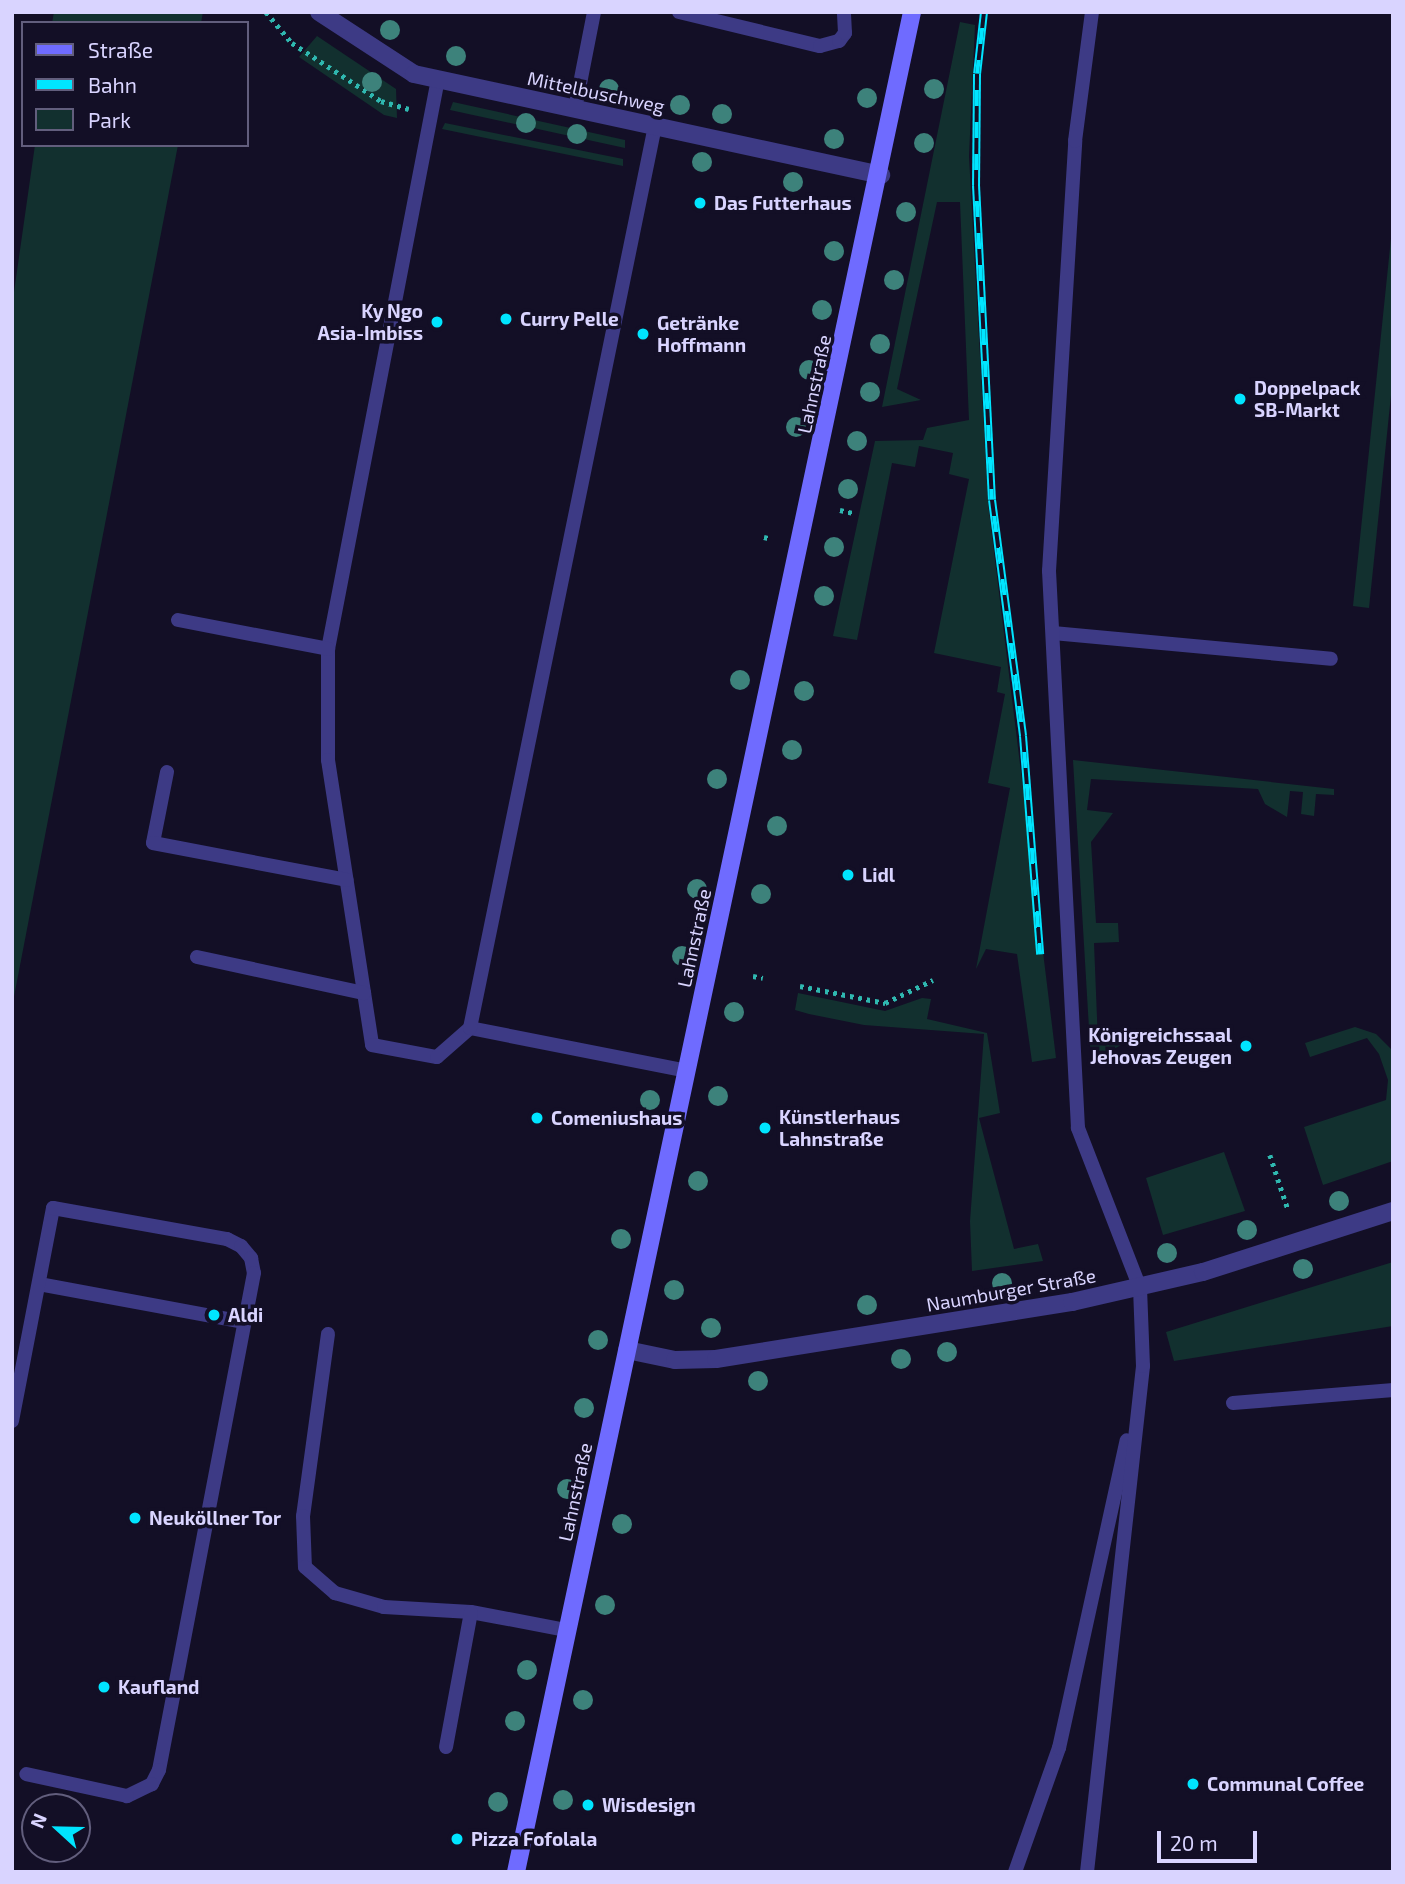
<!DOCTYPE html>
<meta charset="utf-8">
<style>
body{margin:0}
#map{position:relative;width:1405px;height:1884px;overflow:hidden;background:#130f26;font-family:"Exo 2",sans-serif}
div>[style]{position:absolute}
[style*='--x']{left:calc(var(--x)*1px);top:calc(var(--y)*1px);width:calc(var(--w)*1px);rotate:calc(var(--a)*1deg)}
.green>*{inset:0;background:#12302f}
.path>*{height:4.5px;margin-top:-2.25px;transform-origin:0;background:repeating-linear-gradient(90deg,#2fb8b0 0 3.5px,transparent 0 8.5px)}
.lane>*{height:14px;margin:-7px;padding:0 7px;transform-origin:7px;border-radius:7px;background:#3d3a85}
.street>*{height:18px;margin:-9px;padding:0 9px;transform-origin:9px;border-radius:9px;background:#3d3a85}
.secondary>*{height:18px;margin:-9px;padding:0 9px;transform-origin:9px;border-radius:9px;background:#6f6bff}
.rail>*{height:8px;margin-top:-4px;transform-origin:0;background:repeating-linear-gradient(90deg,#130f26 0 16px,#00e5ff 0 32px);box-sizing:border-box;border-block:2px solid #00e5ff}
.trees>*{width:20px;height:20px;margin:-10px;border-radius:50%;background:#3d827b}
.dots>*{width:19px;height:19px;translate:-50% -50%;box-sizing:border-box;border:4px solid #130f26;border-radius:50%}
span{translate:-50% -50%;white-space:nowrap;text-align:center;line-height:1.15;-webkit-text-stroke:7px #130f26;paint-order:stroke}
.street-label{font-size:19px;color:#d9d4ff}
.poi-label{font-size:19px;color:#d9d4ff;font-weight:700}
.left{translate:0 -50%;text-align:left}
.right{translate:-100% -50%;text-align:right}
.frame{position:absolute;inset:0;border:14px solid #d9d4ff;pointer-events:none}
.legend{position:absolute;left:21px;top:21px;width:228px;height:126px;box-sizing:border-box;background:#130f26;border:2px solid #625e7d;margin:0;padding:9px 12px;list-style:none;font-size:21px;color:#d9d4ff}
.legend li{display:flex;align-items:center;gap:14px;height:35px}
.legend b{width:35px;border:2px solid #625e7d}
.north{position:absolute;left:21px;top:1793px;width:70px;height:70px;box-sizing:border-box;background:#130f26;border:2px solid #625e7d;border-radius:50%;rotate:292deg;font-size:19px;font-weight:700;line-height:28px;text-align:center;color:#d9d4ff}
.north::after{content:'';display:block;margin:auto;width:24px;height:32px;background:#00e5ff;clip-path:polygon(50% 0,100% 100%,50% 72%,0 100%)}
.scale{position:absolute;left:1157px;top:1831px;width:100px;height:32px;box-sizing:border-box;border:4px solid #d9d4ff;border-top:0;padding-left:9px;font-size:21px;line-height:24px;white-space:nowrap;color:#d9d4ff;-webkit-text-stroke:5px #130f26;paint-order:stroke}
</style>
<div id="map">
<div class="green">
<i style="clip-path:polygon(54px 12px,203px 12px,201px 23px,52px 23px)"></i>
<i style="clip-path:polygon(960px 22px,975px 25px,969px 156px,988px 503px,1056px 1058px,1032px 1062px,1017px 954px,986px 949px,976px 969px,1010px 788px,988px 783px,1005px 694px,997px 692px,1001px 667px,934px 653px,969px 479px,949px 474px,953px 453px,919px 446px,915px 467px,892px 463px,857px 640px,833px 636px,875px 441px,923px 440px,927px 428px,969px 420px,960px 202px,937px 202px,897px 389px,921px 400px,882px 407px)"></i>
<i style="clip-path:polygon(317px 36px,396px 89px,397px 118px,384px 115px,299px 57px)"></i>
<i style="clip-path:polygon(453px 102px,625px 140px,625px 148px,450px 110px)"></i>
<i style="clip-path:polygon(445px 123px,623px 159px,623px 166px,442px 129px)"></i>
<i style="clip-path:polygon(35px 145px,178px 145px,12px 1007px,12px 306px)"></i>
<i style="clip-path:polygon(1393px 219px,1393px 376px,1369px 608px,1353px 606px)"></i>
<i style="clip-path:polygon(1073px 760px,1334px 789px,1334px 795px,1316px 794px,1314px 816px,1301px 814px,1303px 792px,1290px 791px,1287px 817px,1265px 804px,1258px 789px,1091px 779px,1087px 810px,1113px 813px,1091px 842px,1096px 923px,1118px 923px,1119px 942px,1094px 943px,1098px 1043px,1111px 1040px,1121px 1045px,1091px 1062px)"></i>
<i style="clip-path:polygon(798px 993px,885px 1011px,922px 998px,931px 999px,927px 1019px,987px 1033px,1000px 1113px,979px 1118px,1014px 1249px,1038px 1244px,1043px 1261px,972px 1271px,970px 1221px,984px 1034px,864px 1025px,809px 1014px,795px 1010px)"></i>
<i style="clip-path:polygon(1355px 1027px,1376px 1034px,1393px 1051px,1393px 1161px,1323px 1185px,1304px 1127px,1386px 1100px,1388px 1080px,1379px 1054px,1367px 1038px,1310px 1057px,1305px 1043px)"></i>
<i style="clip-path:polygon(1224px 1152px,1245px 1211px,1163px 1235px,1146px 1178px)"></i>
<i style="clip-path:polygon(1393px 1262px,1393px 1326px,1174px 1361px,1166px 1332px)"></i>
</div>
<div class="path">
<i style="--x:266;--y:12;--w:40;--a:50"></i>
<i style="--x:292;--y:43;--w:106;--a:33.1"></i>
<i style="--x:381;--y:101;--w:29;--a:16"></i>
<i style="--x:840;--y:510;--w:13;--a:13"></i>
<i style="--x:764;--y:537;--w:8;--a:14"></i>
<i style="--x:753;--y:976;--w:10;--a:11"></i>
<i style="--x:800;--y:986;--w:87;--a:11.3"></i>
<i style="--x:885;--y:1003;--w:53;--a:-25.6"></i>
<i style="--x:1270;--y:1155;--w:57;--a:71.6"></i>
</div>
<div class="lane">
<i style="--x:679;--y:12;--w:145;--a:13.6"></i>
<i style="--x:820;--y:46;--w:20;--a:-15"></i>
<i style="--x:839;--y:41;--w:10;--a:-53"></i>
<i style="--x:845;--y:33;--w:21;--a:-93"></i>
<i style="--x:438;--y:79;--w:581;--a:100.92"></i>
<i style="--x:328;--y:649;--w:111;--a:90"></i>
<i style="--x:328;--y:760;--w:288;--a:81.2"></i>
<i style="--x:372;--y:1045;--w:66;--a:10.5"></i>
<i style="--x:437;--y:1057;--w:44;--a:-41.3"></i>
<i style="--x:470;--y:1028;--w:221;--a:11.2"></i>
<i style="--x:575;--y:109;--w:99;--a:-78.9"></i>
<i style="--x:178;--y:620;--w:153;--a:10.9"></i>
<i style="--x:1053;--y:633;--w:279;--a:5.3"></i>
<i style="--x:167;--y:772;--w:72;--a:101.2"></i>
<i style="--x:153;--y:843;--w:197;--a:10.8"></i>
<i style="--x:197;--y:957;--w:171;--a:12.2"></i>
<i style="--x:470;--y:1028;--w:921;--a:-78.41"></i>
<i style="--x:39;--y:1284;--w:209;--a:10.5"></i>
<i style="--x:328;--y:1334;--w:184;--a:97.8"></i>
<i style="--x:303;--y:1516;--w:51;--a:87.8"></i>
<i style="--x:305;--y:1567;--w:40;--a:41"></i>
<i style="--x:335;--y:1593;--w:51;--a:15.9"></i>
<i style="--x:384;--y:1607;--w:87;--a:3.3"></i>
<i style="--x:471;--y:1612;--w:97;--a:10.7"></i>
<i style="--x:1233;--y:1403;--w:161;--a:-4.6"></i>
<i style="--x:12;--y:1421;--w:217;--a:-79.1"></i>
<i style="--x:53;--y:1208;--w:177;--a:10.1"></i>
<i style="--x:227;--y:1239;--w:16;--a:27"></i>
<i style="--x:241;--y:1246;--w:16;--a:50"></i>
<i style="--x:251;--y:1258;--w:15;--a:79"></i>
<i style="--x:254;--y:1273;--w:506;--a:100.82"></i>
<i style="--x:159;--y:1770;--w:16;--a:117"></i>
<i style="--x:152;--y:1784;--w:28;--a:154"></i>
<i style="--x:127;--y:1796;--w:103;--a:-167.7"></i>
<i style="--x:446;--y:1747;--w:137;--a:-79.5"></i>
<i style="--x:1015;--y:1872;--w:132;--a:-70.5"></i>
<i style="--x:1059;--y:1748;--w:315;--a:-77.6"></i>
<i style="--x:1087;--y:1872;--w:509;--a:-83.68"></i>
<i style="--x:1143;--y:1366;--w:78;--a:-92.2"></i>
<i style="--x:1140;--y:1288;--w:172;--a:-111.2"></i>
<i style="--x:1078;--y:1128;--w:558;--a:-92.98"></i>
<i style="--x:1049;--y:571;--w:431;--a:-86.5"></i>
<i style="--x:1075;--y:141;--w:130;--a:-82.5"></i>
</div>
<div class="street">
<i style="--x:319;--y:12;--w:113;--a:33.1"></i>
<i style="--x:414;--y:74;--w:478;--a:12.2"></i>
<i style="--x:627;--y:1350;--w:49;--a:11.8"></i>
<i style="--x:675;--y:1360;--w:41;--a:-1.4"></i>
<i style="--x:716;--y:1359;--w:361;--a:-9.1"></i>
<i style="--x:1072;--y:1302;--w:134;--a:-12.9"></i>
<i style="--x:1203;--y:1272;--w:200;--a:-17.8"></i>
</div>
<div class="secondary">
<i style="--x:516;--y:1872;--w:1902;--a:-77.98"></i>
</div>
<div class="rail">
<i style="--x:984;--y:12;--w:62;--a:96.4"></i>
<i style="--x:977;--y:74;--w:111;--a:90.5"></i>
<i style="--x:976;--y:185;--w:315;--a:87.1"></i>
<i style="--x:992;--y:500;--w:238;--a:82.5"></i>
<i style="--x:1023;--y:736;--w:219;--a:85.5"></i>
</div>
<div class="trees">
<i style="left:390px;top:30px"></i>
<i style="left:456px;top:56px"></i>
<i style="left:372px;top:82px"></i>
<i style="left:609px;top:89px"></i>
<i style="left:934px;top:89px"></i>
<i style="left:867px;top:98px"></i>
<i style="left:680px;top:105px"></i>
<i style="left:722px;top:114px"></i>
<i style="left:526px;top:123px"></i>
<i style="left:577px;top:134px"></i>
<i style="left:834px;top:139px"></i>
<i style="left:924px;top:143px"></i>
<i style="left:702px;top:162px"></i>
<i style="left:793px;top:182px"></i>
<i style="left:906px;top:212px"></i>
<i style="left:834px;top:251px"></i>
<i style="left:894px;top:280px"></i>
<i style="left:822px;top:310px"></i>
<i style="left:880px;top:344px"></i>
<i style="left:809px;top:370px"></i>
<i style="left:870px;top:392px"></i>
<i style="left:796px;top:427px"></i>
<i style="left:857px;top:441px"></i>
<i style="left:848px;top:489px"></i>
<i style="left:834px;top:547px"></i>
<i style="left:824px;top:596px"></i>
<i style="left:740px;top:680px"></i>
<i style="left:804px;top:691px"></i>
<i style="left:792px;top:750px"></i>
<i style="left:717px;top:779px"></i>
<i style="left:777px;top:826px"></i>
<i style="left:697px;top:889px"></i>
<i style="left:761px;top:894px"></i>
<i style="left:682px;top:956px"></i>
<i style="left:734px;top:1012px"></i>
<i style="left:718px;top:1096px"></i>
<i style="left:650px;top:1100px"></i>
<i style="left:698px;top:1181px"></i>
<i style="left:1339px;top:1201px"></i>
<i style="left:1247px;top:1230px"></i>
<i style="left:621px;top:1239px"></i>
<i style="left:1167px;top:1253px"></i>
<i style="left:1303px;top:1269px"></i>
<i style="left:1002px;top:1283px"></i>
<i style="left:674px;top:1290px"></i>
<i style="left:867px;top:1305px"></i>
<i style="left:711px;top:1328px"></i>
<i style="left:598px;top:1340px"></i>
<i style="left:947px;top:1352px"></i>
<i style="left:901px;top:1359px"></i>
<i style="left:758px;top:1381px"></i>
<i style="left:584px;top:1408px"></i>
<i style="left:567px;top:1489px"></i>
<i style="left:622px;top:1524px"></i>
<i style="left:605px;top:1605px"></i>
<i style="left:527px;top:1670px"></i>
<i style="left:583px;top:1700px"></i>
<i style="left:515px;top:1721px"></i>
<i style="left:563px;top:1800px"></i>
<i style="left:498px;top:1802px"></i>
</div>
<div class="dots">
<i style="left:700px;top:203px;background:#00e5ff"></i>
<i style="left:506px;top:319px;background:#00e5ff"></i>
<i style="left:437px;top:322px;background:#00e5ff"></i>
<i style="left:643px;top:334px;background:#00e5ff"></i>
<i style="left:1240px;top:399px;background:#00e5ff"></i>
<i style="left:848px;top:875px;background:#00e5ff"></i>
<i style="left:1246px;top:1046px;background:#00e5ff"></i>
<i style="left:537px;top:1118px;background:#00e5ff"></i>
<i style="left:765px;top:1128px;background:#00e5ff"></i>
<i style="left:214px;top:1315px;background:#00e5ff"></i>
<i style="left:135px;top:1518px;background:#00e5ff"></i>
<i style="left:104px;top:1687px;background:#00e5ff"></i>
<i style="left:1193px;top:1784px;background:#00e5ff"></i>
<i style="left:588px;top:1805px;background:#00e5ff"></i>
<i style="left:457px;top:1839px;background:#00e5ff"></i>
</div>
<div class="street-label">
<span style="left:596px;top:92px;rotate:12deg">Mittelbuschweg</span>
<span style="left:814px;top:384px;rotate:-78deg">Lahnstraße</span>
<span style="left:694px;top:938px;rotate:-78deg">Lahnstraße</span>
<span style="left:1011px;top:1290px;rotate:-10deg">Naumburger Straße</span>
<span style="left:575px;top:1492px;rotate:-78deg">Lahnstraße</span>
</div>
<div class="poi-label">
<span class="left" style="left:714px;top:203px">Das Futterhaus</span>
<span class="right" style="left:423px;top:322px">Ky Ngo<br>Asia-Imbiss</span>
<span class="left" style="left:520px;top:319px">Curry Pelle</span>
<span class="left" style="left:657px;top:334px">Getränke<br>Hoffmann</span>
<span class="left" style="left:1254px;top:399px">Doppelpack<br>SB-Markt</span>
<span class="left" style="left:862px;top:875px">Lidl</span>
<span class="right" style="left:1232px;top:1046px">Königreichssaal<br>Jehovas Zeugen</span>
<span class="left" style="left:779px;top:1128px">Künstlerhaus<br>Lahnstraße</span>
<span class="left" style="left:551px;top:1118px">Comeniushaus</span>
<span class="left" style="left:228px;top:1315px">Aldi</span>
<span class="left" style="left:149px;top:1518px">Neuköllner Tor</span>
<span class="left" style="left:118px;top:1687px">Kaufland</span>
<span class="left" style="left:1207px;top:1784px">Communal Coffee</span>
<span class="left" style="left:602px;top:1805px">Wisdesign</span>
<span class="left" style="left:471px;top:1839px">Pizza Fofolala</span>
</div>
<div class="frame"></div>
<ul class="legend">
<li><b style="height:9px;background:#6f6bff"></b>Straße</li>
<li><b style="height:9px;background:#00e5ff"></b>Bahn</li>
<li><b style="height:19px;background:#12302f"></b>Park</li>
</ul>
<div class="north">N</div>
<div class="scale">20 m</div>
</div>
